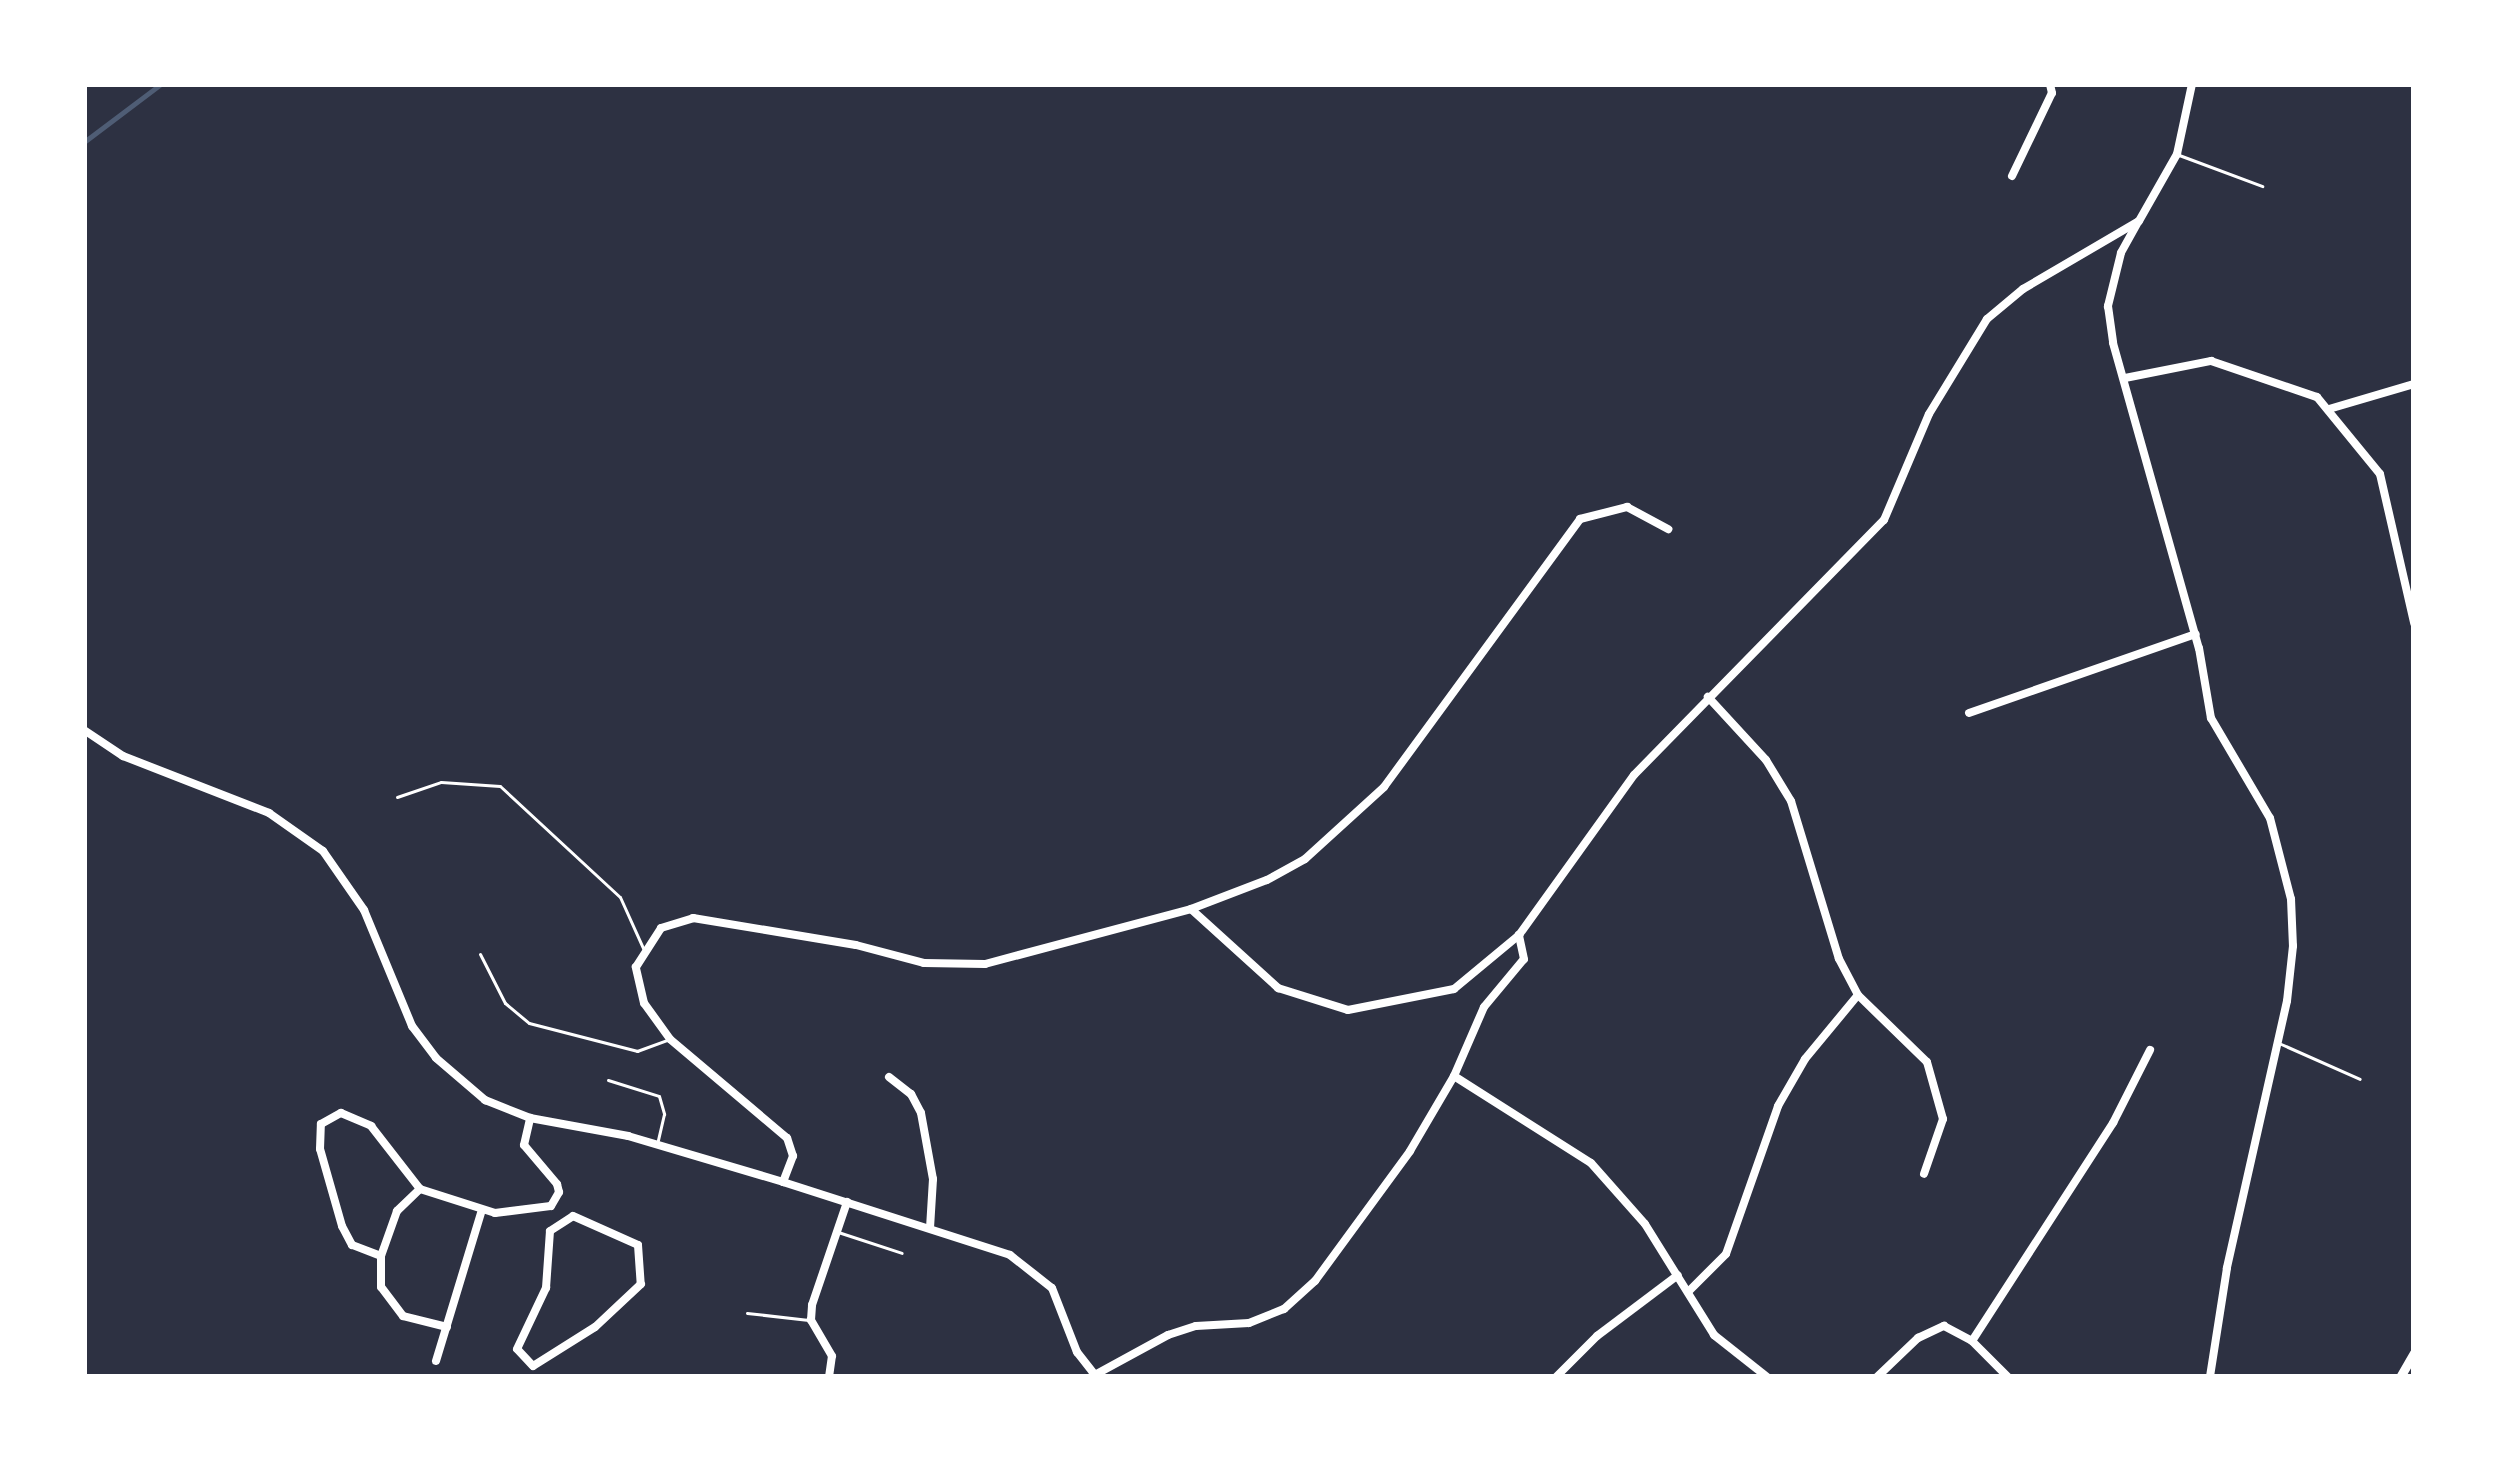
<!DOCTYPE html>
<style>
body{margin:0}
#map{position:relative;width:2498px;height:1461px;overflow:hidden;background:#2d3142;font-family:"IBM Plex Sans",sans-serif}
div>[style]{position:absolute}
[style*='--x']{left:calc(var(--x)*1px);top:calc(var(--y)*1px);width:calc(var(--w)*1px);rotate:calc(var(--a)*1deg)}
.stream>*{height:4.5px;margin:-2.25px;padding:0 2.25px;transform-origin:2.25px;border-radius:2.25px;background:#4f5d75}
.service>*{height:3px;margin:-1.5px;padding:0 1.5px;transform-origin:1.5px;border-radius:1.5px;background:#fff}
.minor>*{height:8px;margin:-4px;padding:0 4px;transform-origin:4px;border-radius:4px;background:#fff}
.tertiary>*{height:9px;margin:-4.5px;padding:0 4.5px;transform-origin:4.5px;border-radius:4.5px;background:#fff}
span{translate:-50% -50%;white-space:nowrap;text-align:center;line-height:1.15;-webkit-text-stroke:12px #fff;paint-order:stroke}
.frame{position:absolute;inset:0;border:87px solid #fff;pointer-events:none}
</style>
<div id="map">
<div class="stream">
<i style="--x:84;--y:142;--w:96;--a:-37"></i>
</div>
<div class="service">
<i style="--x:2179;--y:155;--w:89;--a:20.5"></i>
<i style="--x:397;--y:797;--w:46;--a:-18.8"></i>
<i style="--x:441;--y:782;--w:59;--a:3.9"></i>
<i style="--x:500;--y:786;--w:163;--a:42.8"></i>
<i style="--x:620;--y:897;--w:56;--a:65.7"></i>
<i style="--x:480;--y:954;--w:55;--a:63"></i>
<i style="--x:505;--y:1003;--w:31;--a:40"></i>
<i style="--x:529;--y:1023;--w:112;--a:14.5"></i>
<i style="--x:637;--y:1051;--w:33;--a:-20"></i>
<i style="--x:2281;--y:1044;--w:86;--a:23.9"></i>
<i style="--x:608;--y:1080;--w:53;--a:17.4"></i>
<i style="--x:659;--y:1096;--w:19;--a:74"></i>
<i style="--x:664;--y:1114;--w:31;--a:103"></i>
<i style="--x:838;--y:1232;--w:67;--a:18.2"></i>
<i style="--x:747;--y:1313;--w:62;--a:6.4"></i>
</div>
<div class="minor">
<i style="--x:2012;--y:176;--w:92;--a:-64.3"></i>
<i style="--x:2052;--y:93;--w:9;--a:-103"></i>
<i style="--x:2138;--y:222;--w:35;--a:119"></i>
<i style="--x:2121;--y:253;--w:55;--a:103.8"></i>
<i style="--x:2108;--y:306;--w:37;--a:82"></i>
<i style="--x:2113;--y:343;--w:317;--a:74.3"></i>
<i style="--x:2199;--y:648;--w:71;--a:80.3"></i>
<i style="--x:2211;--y:718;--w:116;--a:59.5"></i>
<i style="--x:2270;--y:818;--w:84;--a:75.5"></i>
<i style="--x:2291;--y:899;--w:47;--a:87.6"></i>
<i style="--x:2293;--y:946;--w:55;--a:96.2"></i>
<i style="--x:2287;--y:1001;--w:274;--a:102.7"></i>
<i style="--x:2227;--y:1268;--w:110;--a:98.9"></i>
<i style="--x:2125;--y:378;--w:88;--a:-11.2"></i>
<i style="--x:2211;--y:361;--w:112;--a:18.8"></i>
<i style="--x:2317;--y:397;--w:99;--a:50.7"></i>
<i style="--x:2380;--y:474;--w:153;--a:77.1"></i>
<i style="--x:2329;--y:409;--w:89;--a:-16.4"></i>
<i style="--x:1969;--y:713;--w:240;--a:-19.2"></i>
<i style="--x:84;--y:730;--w:47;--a:33.7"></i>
<i style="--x:123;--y:756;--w:157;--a:21.3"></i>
<i style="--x:269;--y:813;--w:66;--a:35.1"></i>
<i style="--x:323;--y:851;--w:72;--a:55.2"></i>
<i style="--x:364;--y:910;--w:126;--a:67.5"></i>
<i style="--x:412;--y:1026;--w:40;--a:53"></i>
<i style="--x:436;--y:1058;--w:65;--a:40.6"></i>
<i style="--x:485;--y:1100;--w:48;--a:21.8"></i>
<i style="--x:530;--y:1118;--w:100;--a:10.4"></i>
<i style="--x:628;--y:1136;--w:162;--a:16.5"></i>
<i style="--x:783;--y:1182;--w:238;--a:17.8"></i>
<i style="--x:1010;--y:1255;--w:53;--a:38.2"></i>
<i style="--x:1052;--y:1288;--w:69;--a:68.7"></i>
<i style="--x:1077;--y:1352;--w:28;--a:52"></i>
<i style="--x:1191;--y:909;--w:118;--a:42.2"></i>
<i style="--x:1278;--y:988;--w:73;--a:17.4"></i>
<i style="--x:1348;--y:1010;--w:108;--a:-11.2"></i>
<i style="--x:1454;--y:989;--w:85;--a:-39.7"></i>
<i style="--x:1858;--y:995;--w:96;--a:44.2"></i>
<i style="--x:1927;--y:1062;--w:59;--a:74.3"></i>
<i style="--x:1943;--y:1119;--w:58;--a:109.1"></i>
<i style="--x:1454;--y:1076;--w:162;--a:32.4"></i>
<i style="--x:1591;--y:1163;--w:81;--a:48.5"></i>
<i style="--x:1645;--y:1224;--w:131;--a:58.1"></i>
<i style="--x:1714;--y:1335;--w:68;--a:38.4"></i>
<i style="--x:889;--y:1077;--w:28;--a:38"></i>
<i style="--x:911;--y:1094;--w:21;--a:62"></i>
<i style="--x:921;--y:1113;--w:67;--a:79.7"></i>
<i style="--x:933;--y:1179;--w:49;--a:93.5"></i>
<i style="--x:783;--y:1182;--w:28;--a:-69"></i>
<i style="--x:793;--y:1156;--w:19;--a:-108"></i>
<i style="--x:787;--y:1138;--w:153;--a:-139.8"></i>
<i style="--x:670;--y:1039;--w:44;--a:-125.8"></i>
<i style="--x:644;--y:1003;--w:37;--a:-103"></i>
<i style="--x:636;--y:967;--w:46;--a:-57.3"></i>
<i style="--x:661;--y:928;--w:34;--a:-17"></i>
<i style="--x:693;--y:918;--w:165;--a:9.4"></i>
<i style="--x:856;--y:945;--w:70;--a:14.8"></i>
<i style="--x:924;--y:963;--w:61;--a:0.9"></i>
<i style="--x:985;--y:964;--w:213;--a:-14.9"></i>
<i style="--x:1191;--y:909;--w:81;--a:-20.9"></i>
<i style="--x:1267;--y:880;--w:43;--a:-28.9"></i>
<i style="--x:1305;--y:859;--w:107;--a:-42.3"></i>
<i style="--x:1384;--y:787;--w:332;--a:-53.8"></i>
<i style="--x:1580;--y:519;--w:49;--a:-14.3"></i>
<i style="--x:1627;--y:507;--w:47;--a:28.2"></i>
<i style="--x:573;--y:1216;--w:71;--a:24"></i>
<i style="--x:638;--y:1245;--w:39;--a:86"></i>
<i style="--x:641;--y:1284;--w:63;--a:136.9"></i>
<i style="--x:595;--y:1327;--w:73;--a:147.8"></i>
<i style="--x:533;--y:1366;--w:23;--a:-133"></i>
<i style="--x:517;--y:1349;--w:68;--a:-64.6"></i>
<i style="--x:546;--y:1288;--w:57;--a:-86"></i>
<i style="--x:550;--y:1231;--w:27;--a:-33"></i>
<i style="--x:381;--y:1256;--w:31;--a:-159"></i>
<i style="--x:352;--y:1245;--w:21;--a:-118"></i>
<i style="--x:342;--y:1226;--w:80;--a:-105.9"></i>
<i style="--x:320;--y:1149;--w:25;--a:-88"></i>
<i style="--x:321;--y:1124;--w:23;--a:-29"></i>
<i style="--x:341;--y:1113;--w:33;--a:23"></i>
<i style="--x:371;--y:1126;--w:80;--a:52.1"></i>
<i style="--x:1689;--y:1291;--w:52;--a:-45"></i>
<i style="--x:1726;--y:1254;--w:157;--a:-70.6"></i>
<i style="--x:1778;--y:1106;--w:54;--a:-60.1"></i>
<i style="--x:1805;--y:1059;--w:83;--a:-50.4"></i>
<i style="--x:1858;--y:995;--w:41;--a:-117.8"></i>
<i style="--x:1839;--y:959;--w:165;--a:-106.9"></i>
<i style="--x:1791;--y:801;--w:48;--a:-121.4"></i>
<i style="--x:1766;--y:760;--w:86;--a:-132.6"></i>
<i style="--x:447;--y:1327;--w:45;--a:-166"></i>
<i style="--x:403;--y:1316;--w:36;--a:-127"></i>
<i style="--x:381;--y:1287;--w:31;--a:-90"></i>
<i style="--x:381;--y:1256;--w:48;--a:-70.4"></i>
<i style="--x:397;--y:1211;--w:32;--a:-44"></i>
<i style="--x:420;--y:1189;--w:79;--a:17.7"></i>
<i style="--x:495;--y:1213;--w:56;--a:-7.1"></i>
<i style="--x:551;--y:1206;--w:16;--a:-60"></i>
<i style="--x:559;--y:1192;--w:8;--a:-104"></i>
<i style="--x:557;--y:1184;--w:51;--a:-130.2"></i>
<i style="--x:524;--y:1145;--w:28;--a:-77"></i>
<i style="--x:1972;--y:1341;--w:260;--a:-57.1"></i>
<i style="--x:2113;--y:1123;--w:82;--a:-63.1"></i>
<i style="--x:436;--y:1361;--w:158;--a:-73.1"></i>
<i style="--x:829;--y:1377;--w:21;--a:-82"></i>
<i style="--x:832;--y:1356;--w:42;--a:-120.3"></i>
<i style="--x:811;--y:1320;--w:15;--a:-86"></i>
<i style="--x:812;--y:1305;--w:109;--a:-71.2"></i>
<i style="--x:1091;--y:1377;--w:88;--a:-28.6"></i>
<i style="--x:1168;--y:1335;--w:29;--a:-18"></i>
<i style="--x:1196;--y:1326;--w:53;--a:-3.2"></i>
<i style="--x:1249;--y:1323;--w:38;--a:-22"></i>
<i style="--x:1284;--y:1309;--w:42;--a:-42.1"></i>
<i style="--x:1315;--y:1281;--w:161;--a:-53.8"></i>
<i style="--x:1410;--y:1151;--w:87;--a:-59.6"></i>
<i style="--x:1454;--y:1076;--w:75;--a:-66.5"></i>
<i style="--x:1484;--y:1007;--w:62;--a:-50.2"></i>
<i style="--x:1524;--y:959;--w:25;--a:-102"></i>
<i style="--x:1519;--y:935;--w:197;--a:-54.3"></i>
<i style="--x:1634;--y:775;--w:357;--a:-45.6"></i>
<i style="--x:1884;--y:520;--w:115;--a:-67"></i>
<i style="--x:1929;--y:414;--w:111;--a:-58.6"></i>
<i style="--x:1987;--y:319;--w:47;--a:-39.8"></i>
<i style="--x:2023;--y:289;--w:134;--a:-30.4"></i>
<i style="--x:2139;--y:221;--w:77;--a:-60.4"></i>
<i style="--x:2177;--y:154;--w:72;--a:-77.9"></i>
<i style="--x:1556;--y:1377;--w:58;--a:-45"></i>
<i style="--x:1597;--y:1336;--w:101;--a:-37"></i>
<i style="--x:1877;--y:1377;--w:57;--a:-43.6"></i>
<i style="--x:1918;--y:1338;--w:29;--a:-25"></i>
<i style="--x:1944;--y:1326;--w:32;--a:28"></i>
<i style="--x:1972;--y:1341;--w:51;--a:45"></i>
</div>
<div class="tertiary">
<i style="--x:2400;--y:1377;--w:28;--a:-60"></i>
</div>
<div class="frame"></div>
</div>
